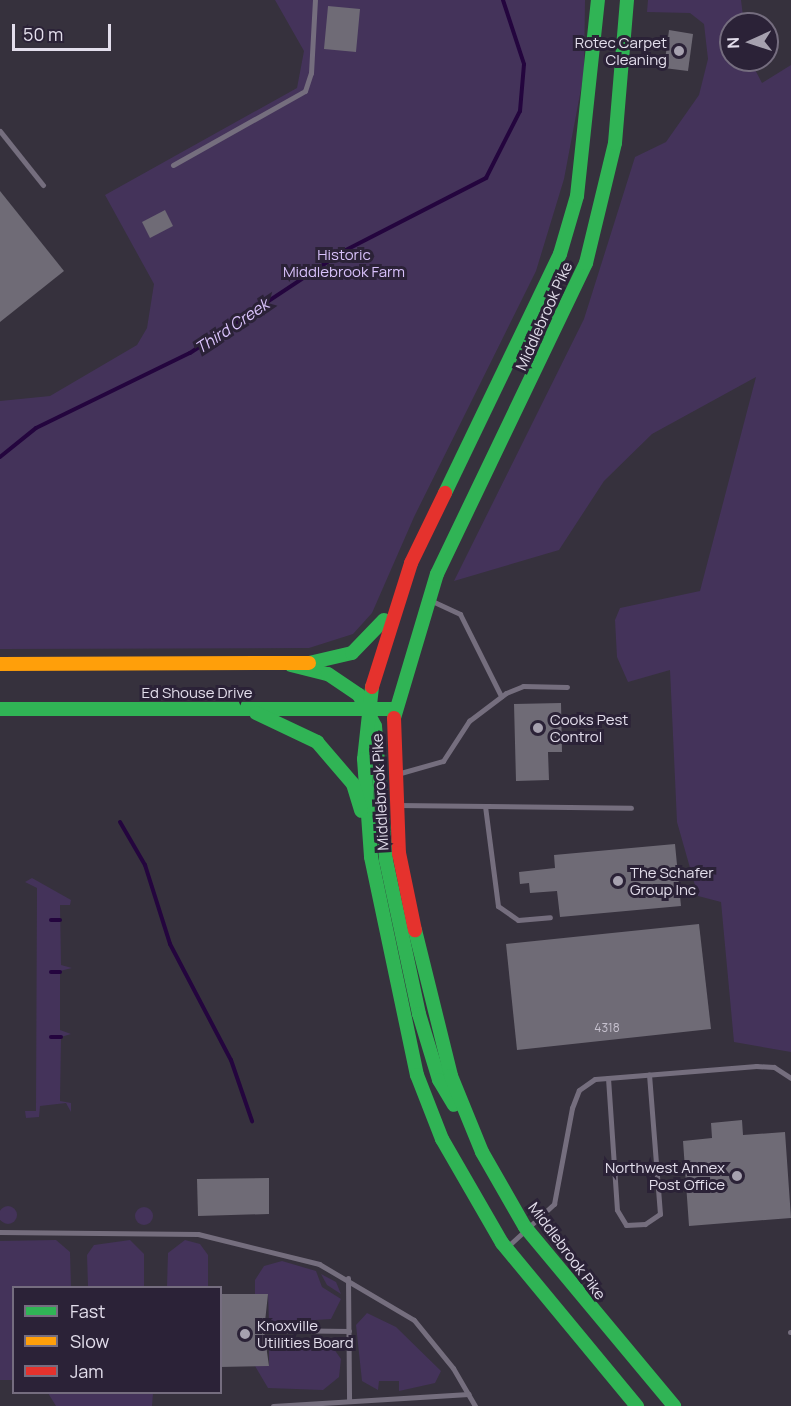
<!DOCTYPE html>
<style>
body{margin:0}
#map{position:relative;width:791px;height:1406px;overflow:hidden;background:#36313d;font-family:Manrope,sans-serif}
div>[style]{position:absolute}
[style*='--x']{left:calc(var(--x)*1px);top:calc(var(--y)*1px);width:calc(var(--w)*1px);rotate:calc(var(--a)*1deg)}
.green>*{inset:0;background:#44335a}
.round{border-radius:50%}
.stream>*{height:4px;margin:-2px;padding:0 2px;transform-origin:2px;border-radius:2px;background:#24053e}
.building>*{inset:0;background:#6f6b76}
.lane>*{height:5px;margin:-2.5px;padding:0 2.5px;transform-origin:2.5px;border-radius:2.5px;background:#756e7e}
.fast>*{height:14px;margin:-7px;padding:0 7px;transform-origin:7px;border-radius:7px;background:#30b455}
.slow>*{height:14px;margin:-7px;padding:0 7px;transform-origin:7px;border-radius:7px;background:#ff9f0a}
.jam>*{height:14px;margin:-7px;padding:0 7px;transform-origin:7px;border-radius:7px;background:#e5322d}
.dots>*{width:16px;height:16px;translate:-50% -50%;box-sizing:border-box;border:3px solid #2b2237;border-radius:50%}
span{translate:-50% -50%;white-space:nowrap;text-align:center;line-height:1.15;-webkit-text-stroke:6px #2b2237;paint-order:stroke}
.number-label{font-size:12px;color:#c6c1ce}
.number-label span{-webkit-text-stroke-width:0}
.poi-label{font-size:15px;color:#e3deec}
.right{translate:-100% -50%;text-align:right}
.left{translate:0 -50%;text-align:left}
.park-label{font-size:15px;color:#d8c1fb}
.street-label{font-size:15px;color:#e3deec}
.water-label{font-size:16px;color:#dac3fc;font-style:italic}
.legend{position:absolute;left:12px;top:1286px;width:210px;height:108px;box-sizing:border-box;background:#2b2237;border:2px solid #756d7f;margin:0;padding:8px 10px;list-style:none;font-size:18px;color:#e3deec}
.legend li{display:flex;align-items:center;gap:12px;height:30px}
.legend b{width:30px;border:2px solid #756d7f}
.north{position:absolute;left:719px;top:12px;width:60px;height:60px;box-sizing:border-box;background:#2b2237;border:2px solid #756d7f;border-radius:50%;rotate:267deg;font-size:16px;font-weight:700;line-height:24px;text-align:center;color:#e3deec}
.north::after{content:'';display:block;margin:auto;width:21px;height:27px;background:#a6a1af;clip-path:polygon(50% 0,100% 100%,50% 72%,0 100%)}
.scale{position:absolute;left:12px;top:24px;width:99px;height:27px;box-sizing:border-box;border:3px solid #e3deec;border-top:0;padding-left:8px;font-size:18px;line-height:21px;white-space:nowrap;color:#e3deec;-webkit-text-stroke:4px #2b2237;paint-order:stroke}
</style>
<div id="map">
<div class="green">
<i style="clip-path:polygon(275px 0,585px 0,584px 73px,564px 179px,536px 271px,414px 517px,372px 613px,353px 634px,309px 648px,0 649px,0 401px,50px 396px,137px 345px,147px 328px,154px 284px,105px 195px,297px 88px,304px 51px)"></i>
<i style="clip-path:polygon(648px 0,741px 0,744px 24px,731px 24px,731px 60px,750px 60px,762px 83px,791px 65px,791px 1052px,734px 1042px,721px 902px,698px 896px,677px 822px,670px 670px,628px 682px,617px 657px,615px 620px,620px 608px,700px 591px,756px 377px,652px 434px,604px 481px,559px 550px,454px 581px,584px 319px,635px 157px,666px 142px,699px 95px,708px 59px,704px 24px,690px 13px,647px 12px)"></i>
<i style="clip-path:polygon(32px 878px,71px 900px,70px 905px,60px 905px,61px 965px,72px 968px,60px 971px,60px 1030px,71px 1034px,61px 1037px,60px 1101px,71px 1103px,71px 1112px,66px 1103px,40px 1106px,39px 1117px,26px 1118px,25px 1111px,36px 1111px,37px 888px,25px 882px)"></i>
<i class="round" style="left:-1px;top:1206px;width:18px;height:18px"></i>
<i class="round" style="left:135px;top:1207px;width:18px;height:18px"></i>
<i style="clip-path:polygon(56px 1240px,70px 1252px,71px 1287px,14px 1288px,13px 1380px,0 1380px,0 1241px)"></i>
<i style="clip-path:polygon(130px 1240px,144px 1254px,144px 1287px,88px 1287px,87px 1255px,94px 1245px)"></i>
<i style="clip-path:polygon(185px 1240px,200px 1244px,208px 1255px,208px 1287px,167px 1287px,168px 1253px)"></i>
<i style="clip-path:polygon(282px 1261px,316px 1271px,322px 1287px,341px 1299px,331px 1319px,269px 1323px,268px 1294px,255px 1294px,255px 1280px,264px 1266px)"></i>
<i style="clip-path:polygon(321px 1274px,336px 1282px,341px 1294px,327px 1285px)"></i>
<i style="clip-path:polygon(367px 1313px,396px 1327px,441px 1371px,435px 1383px,399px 1391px,399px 1381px,379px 1381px,378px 1390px,362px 1381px,356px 1325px)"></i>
<i style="clip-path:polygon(269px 1338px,329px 1342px,341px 1359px,339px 1377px,323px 1390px,268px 1388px,255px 1366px,269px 1366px)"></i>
<i style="clip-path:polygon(48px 1393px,153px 1393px,152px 1406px,56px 1406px)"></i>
</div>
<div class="stream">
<i style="--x:0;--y:457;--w:46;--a:-38.9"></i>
<i style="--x:36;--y:428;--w:171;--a:-26"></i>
<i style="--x:190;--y:353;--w:185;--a:-33.5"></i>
<i style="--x:344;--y:251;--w:160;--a:-27.2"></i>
<i style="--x:486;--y:178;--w:75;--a:-63.1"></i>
<i style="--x:520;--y:111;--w:47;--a:-85.1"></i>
<i style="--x:524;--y:64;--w:67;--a:-108.2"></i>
<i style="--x:120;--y:822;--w:50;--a:59.8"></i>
<i style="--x:145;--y:865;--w:83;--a:72.4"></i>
<i style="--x:170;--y:944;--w:131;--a:62.3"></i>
<i style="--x:231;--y:1060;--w:65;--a:71"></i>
<i style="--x:51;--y:920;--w:9;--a:0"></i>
<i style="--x:51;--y:972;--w:9;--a:0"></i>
<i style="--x:51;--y:1037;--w:10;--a:0"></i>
</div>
<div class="building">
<i style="clip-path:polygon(328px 6px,360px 9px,356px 52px,324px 49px)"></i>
<i style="clip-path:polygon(669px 30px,693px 34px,688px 71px,664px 68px)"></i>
<i style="clip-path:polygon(0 191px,64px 271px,0 322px)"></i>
<i style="clip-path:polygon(165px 210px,173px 226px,150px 238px,142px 222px)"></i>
<i style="clip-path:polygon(561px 703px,562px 752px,548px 752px,549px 780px,516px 781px,514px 704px)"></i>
<i style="clip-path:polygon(675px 844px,681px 906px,560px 917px,557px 891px,530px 893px,529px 883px,520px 884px,519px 872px,555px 868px,554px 855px)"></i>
<i style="clip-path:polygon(699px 924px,711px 1029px,517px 1050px,506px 944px)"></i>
<i style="clip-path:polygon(742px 1120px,743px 1135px,785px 1132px,791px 1218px,689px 1226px,683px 1141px,712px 1138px,711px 1123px)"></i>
<i style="clip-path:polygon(269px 1178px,269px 1214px,198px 1216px,197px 1179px)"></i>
<i style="clip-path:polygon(220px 1294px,268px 1294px,264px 1331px,269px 1366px,220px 1367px)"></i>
</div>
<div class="lane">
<i style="--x:0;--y:131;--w:69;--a:51.5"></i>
<i style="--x:173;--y:165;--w:151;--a:-29.3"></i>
<i style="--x:305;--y:91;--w:19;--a:-72"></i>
<i style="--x:311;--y:73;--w:73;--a:-86.9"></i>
<i style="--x:432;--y:601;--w:31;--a:25"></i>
<i style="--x:460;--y:614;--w:92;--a:63.4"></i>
<i style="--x:397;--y:774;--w:48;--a:-15.8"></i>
<i style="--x:443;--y:761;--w:48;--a:-57"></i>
<i style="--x:469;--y:721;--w:46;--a:-37.1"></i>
<i style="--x:506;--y:693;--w:18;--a:-22"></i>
<i style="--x:523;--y:686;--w:44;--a:1.3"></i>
<i style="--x:397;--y:805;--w:234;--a:0.7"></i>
<i style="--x:485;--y:806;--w:101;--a:82.6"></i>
<i style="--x:498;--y:906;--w:24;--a:35"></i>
<i style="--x:518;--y:920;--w:32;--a:-5"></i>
<i style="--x:608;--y:1078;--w:132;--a:86.1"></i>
<i style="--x:617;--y:1210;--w:17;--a:59"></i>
<i style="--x:626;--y:1225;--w:19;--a:-3"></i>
<i style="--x:645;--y:1224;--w:18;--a:-34"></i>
<i style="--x:660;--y:1214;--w:140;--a:-94.5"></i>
<i style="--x:0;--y:1232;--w:198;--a:0.6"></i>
<i style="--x:198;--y:1234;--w:125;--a:13.9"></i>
<i style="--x:319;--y:1264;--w:110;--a:30.5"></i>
<i style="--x:414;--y:1320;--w:62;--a:50.9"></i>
<i style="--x:453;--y:1368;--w:44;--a:59.9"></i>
<i style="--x:507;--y:1247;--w:64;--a:-42.5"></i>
<i style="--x:554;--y:1204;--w:98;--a:-79.4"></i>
<i style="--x:572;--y:1108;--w:19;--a:-69"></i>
<i style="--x:579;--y:1090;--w:19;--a:-35"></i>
<i style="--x:595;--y:1079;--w:162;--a:-4.6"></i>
<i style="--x:756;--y:1066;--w:18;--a:3"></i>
<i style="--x:774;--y:1067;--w:20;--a:33"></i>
<i style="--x:348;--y:1278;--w:122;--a:89.5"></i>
<i style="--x:269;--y:1330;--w:80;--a:0.7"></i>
<i style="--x:790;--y:1332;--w:1;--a:0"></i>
<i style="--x:273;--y:1406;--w:196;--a:-3.5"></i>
</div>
<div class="fast">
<i style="--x:445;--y:493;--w:265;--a:-64.3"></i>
<i style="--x:560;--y:254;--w:60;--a:-73.7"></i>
<i style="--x:577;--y:196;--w:197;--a:-83.9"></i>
<i style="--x:309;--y:663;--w:44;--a:-13.1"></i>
<i style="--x:352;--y:653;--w:46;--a:-45.9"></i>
<i style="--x:291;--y:665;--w:38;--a:14"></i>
<i style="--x:328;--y:674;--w:37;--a:34"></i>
<i style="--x:359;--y:695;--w:35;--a:63"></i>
<i style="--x:375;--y:726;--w:134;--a:85.3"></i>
<i style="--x:386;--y:860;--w:157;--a:77.9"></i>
<i style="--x:419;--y:1014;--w:69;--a:73.1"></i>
<i style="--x:439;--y:1080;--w:29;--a:59"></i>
<i style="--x:372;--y:687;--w:72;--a:96.3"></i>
<i style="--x:364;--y:759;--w:98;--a:85.9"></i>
<i style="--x:371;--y:857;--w:223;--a:78.1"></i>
<i style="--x:417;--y:1075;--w:69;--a:68.7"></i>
<i style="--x:442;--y:1139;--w:120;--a:60"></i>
<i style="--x:502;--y:1243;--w:212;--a:50.4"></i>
<i style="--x:0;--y:709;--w:394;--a:0"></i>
<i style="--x:256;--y:713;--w:68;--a:25.4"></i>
<i style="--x:317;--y:742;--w:55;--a:49.4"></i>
<i style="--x:353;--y:784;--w:28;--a:73"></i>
<i style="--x:394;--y:718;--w:150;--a:-73.4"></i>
<i style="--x:437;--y:574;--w:345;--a:-64.4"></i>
<i style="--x:586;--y:263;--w:123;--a:-76.4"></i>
<i style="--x:615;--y:143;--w:144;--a:-85.2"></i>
<i style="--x:415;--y:930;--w:150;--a:76.1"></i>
<i style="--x:451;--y:1076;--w:82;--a:67.8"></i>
<i style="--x:482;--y:1152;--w:86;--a:60.2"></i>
<i style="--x:525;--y:1227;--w:233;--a:50.2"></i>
</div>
<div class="slow">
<i style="--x:0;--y:664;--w:309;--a:-0.2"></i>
</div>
<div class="jam">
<i style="--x:372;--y:687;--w:130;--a:-72.5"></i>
<i style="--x:411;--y:563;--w:78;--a:-64.1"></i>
<i style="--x:394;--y:718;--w:135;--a:87.9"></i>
<i style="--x:399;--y:853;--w:79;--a:78.3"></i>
</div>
<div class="dots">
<i style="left:679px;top:51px;background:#a6a1af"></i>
<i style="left:538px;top:728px;background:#a6a1af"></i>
<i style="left:618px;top:881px;background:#a6a1af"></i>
<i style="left:737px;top:1176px;background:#a6a1af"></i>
<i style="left:245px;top:1334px;background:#a6a1af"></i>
</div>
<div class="number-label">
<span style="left:607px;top:1028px">4318</span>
</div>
<div class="poi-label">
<span class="right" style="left:667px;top:51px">Rotec Carpet<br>Cleaning</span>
<span class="left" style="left:550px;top:728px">Cooks Pest<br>Control</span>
<span class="left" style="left:630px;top:881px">The Schafer<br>Group Inc</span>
<span class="right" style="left:725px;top:1176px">Northwest Annex<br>Post Office</span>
<span class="left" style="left:257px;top:1334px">Knoxville<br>Utilities Board</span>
</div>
<div class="park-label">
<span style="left:344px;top:263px">Historic<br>Middlebrook Farm</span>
</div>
<div class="street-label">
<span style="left:544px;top:316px;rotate:-66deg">Middlebrook Pike</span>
<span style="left:197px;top:693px">Ed Shouse Drive</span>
<span style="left:380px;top:792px;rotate:-93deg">Middlebrook Pike</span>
<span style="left:567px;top:1251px;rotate:53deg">Middlebrook Pike</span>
</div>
<div class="water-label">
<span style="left:232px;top:326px;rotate:-34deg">Third Creek</span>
</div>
<ul class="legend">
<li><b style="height:8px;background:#30b455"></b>Fast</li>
<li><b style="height:8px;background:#ff9f0a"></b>Slow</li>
<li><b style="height:8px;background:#e5322d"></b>Jam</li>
</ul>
<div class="north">N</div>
<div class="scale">50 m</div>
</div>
